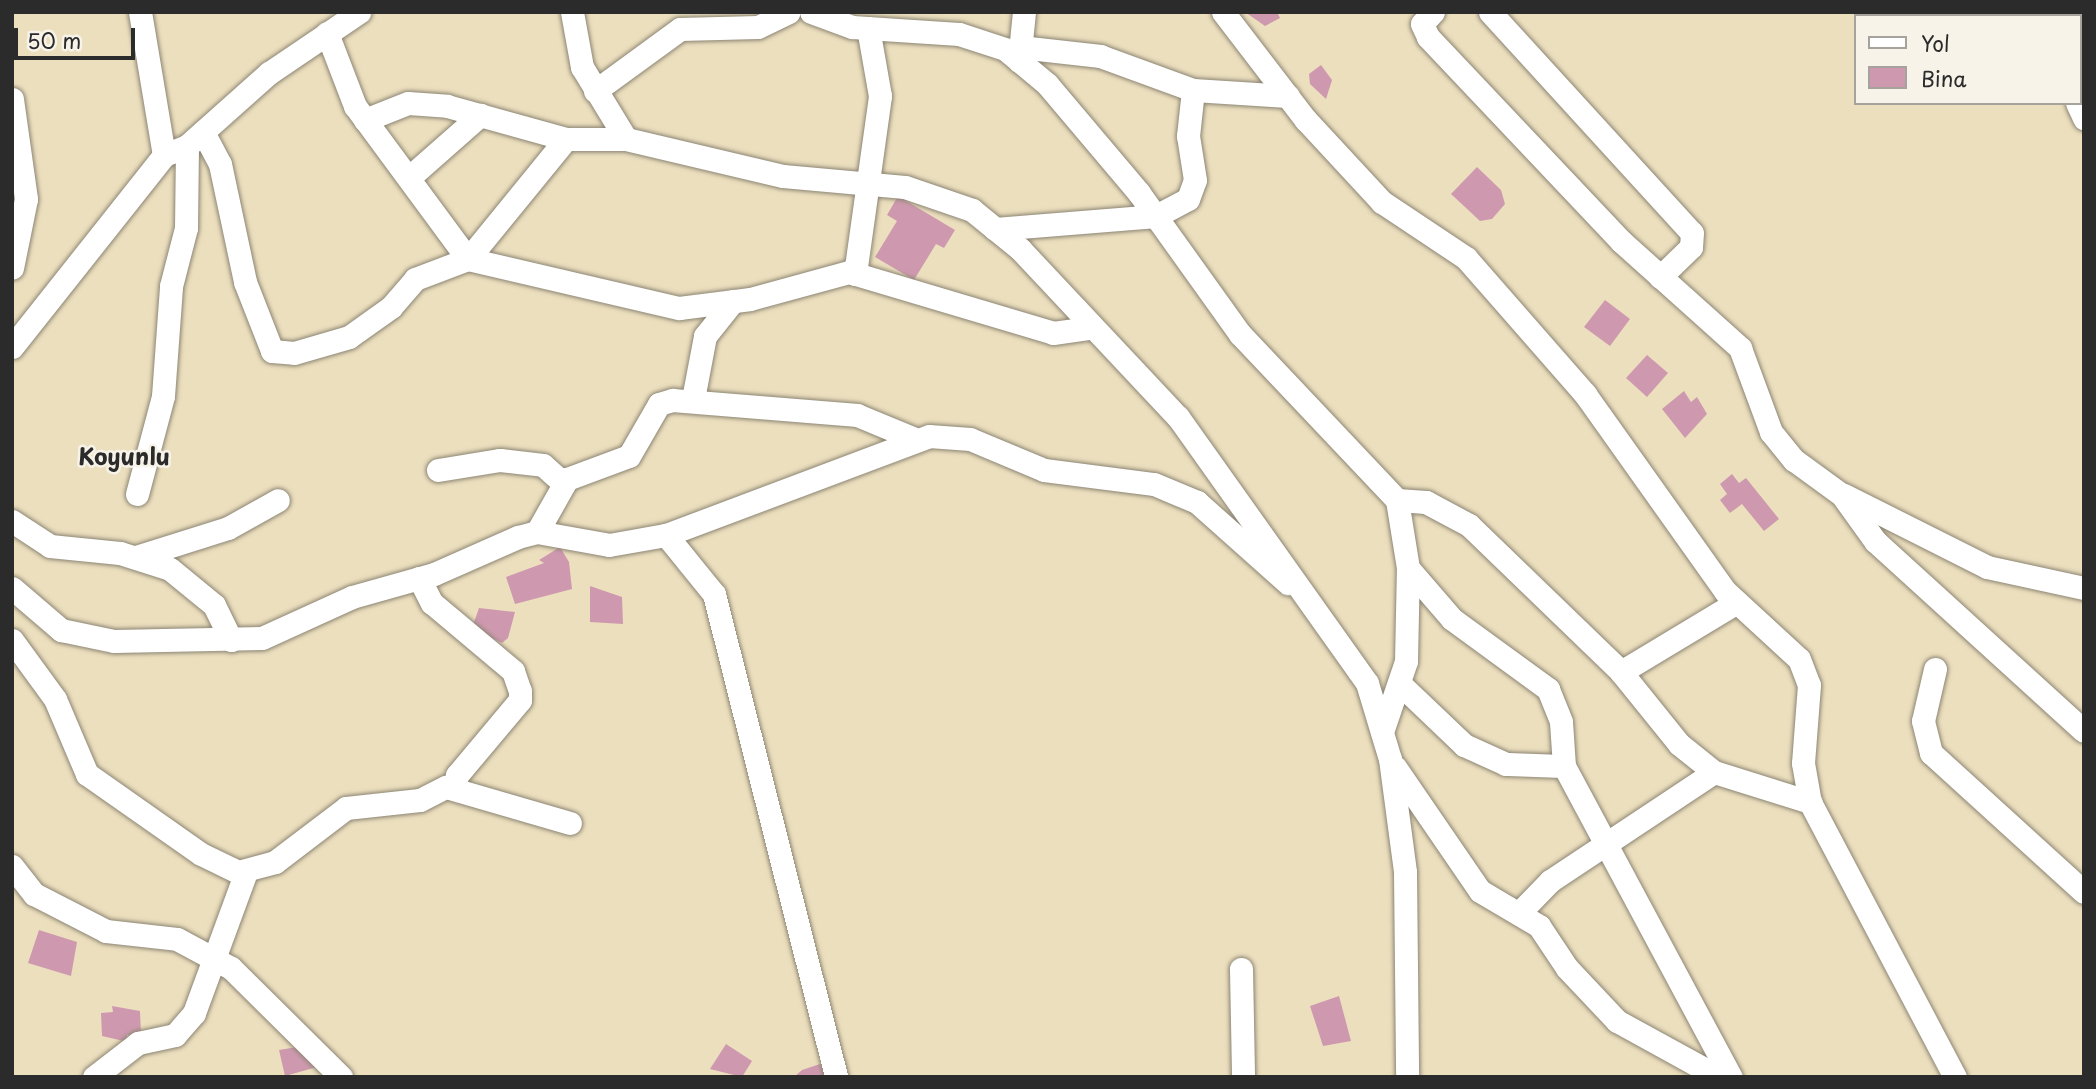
<!DOCTYPE html>
<style>
body{margin:0}
#map{position:relative;width:2096px;height:1089px;overflow:hidden;background:#ecdfbe;font-family:"Playpen Sans",sans-serif}
div>[style]{position:absolute}
[style*='--x']{left:calc(var(--x)*1px);top:calc(var(--y)*1px);width:calc(var(--w)*1px);rotate:calc(var(--a)*1deg)}
.building>*{inset:0;background:#ce99af}
.roads{filter:drop-shadow(0 0 2px #8c8574) drop-shadow(0 0 2px #8c8574)}
.minor>*{height:23px;margin:-11.5px;padding:0 11.5px;transform-origin:11.5px;border-radius:11.5px;background:#fff}
span{translate:-50% -50%;white-space:nowrap;text-align:center;line-height:1.15;-webkit-text-stroke:5px #f7f3e8;paint-order:stroke}
.quarter-label{font-size:23px;color:#2b2b2b;font-weight:700}
.frame{position:absolute;inset:0;border:14px solid #2b2b2b;pointer-events:none}
.legend{position:absolute;left:1854px;top:14px;width:228px;height:91px;box-sizing:border-box;background:#f7f3e8;border:2px solid #a5a39c;margin:0;padding:9px 12px;list-style:none;font-size:21px;color:#2b2b2b}
.legend li{display:flex;align-items:center;gap:14px;height:35px}
.legend b{width:35px;border:2px solid #a5a39c}
.scale{position:absolute;left:14px;top:28px;width:121px;height:32px;box-sizing:border-box;border:4px solid #2b2b2b;border-top:0;padding-left:9px;font-size:21px;line-height:24px;white-space:nowrap;color:#2b2b2b;-webkit-text-stroke:5px #f7f3e8;paint-order:stroke}
</style>
<div id="map">
<div class="building">
<i style="clip-path:polygon(1245px 12px,1277px 12px,1280px 18px,1265px 26px)"></i>
<i style="clip-path:polygon(1321px 65px,1332px 80px,1326px 99px,1310px 84px,1309px 74px)"></i>
<i style="clip-path:polygon(1477px 167px,1501px 190px,1505px 204px,1492px 219px,1480px 221px,1451px 194px)"></i>
<i style="clip-path:polygon(898px 196px,955px 230px,944px 248px,936px 244px,914px 280px,875px 257px,897px 221px,887px 215px)"></i>
<i style="clip-path:polygon(1605px 300px,1630px 319px,1610px 346px,1584px 327px)"></i>
<i style="clip-path:polygon(1647px 355px,1668px 373px,1647px 397px,1626px 378px)"></i>
<i style="clip-path:polygon(1684px 391px,1691px 402px,1697px 397px,1707px 414px,1685px 438px,1662px 409px)"></i>
<i style="clip-path:polygon(1732px 474px,1739px 483px,1746px 478px,1779px 519px,1764px 531px,1742px 504px,1730px 513px,1720px 500px,1727px 494px,1720px 484px)"></i>
<i style="clip-path:polygon(560px 547px,569px 562px,572px 589px,515px 604px,506px 577px,544px 563px,539px 560px)"></i>
<i style="clip-path:polygon(590px 586px,622px 597px,623px 624px,590px 622px)"></i>
<i style="clip-path:polygon(479px 608px,515px 612px,508px 638px,502px 643px,472px 628px)"></i>
<i style="clip-path:polygon(39px 930px,77px 942px,71px 976px,28px 963px)"></i>
<i style="clip-path:polygon(1339px 996px,1351px 1041px,1323px 1046px,1310px 1006px)"></i>
<i style="clip-path:polygon(112px 1006px,140px 1011px,141px 1035px,127px 1035px,128px 1042px,102px 1036px,101px 1013px,113px 1012px)"></i>
<i style="clip-path:polygon(726px 1044px,752px 1061px,742px 1077px,710px 1069px)"></i>
<i style="clip-path:polygon(309px 1045px,317px 1067px,285px 1076px,279px 1050px)"></i>
<i style="clip-path:polygon(820px 1064px,830px 1077px,794px 1077px,802px 1070px)"></i>
</div>
<div class="roads">
<div class="minor">
<i style="--x:140;--y:12;--w:145;--a:80.5"></i>
<i style="--x:572;--y:12;--w:56;--a:79.7"></i>
<i style="--x:582;--y:67;--w:84;--a:58.6"></i>
<i style="--x:626;--y:139;--w:161;--a:13.3"></i>
<i style="--x:783;--y:176;--w:122;--a:5.2"></i>
<i style="--x:905;--y:187;--w:71;--a:18.9"></i>
<i style="--x:972;--y:210;--w:62;--a:39.1"></i>
<i style="--x:1020;--y:249;--w:231;--a:46.8"></i>
<i style="--x:1178;--y:417;--w:326;--a:54.6"></i>
<i style="--x:1367;--y:683;--w:79;--a:73.2"></i>
<i style="--x:1390;--y:759;--w:114;--a:82.4"></i>
<i style="--x:1405;--y:872;--w:205;--a:89.4"></i>
<i style="--x:811;--y:12;--w:44;--a:20.1"></i>
<i style="--x:852;--y:27;--w:107;--a:3.7"></i>
<i style="--x:959;--y:34;--w:48;--a:18.1"></i>
<i style="--x:1005;--y:49;--w:55;--a:39.8"></i>
<i style="--x:1047;--y:84;--w:143;--a:49.8"></i>
<i style="--x:1139;--y:193;--w:173;--a:54.4"></i>
<i style="--x:1240;--y:334;--w:228;--a:46.6"></i>
<i style="--x:1397;--y:500;--w:29;--a:4"></i>
<i style="--x:1426;--y:502;--w:49;--a:28.1"></i>
<i style="--x:1469;--y:525;--w:211;--a:44"></i>
<i style="--x:1621;--y:672;--w:92;--a:51.1"></i>
<i style="--x:1679;--y:744;--w:45;--a:38.7"></i>
<i style="--x:1714;--y:772;--w:101;--a:17.4"></i>
<i style="--x:1223;--y:12;--w:136;--a:52.5"></i>
<i style="--x:1306;--y:120;--w:112;--a:47.2"></i>
<i style="--x:1382;--y:202;--w:101;--a:33.7"></i>
<i style="--x:1466;--y:258;--w:181;--a:48.8"></i>
<i style="--x:1585;--y:394;--w:242;--a:54.6"></i>
<i style="--x:1725;--y:591;--w:100;--a:42.6"></i>
<i style="--x:1799;--y:659;--w:28;--a:69"></i>
<i style="--x:1809;--y:685;--w:78;--a:94.4"></i>
<i style="--x:1803;--y:763;--w:40;--a:80"></i>
<i style="--x:1810;--y:802;--w:311;--a:62.2"></i>
<i style="--x:1433;--y:12;--w:16;--a:133"></i>
<i style="--x:1422;--y:24;--w:14;--a:65"></i>
<i style="--x:1428;--y:37;--w:282;--a:46.6"></i>
<i style="--x:1622;--y:242;--w:159;--a:41.9"></i>
<i style="--x:1740;--y:348;--w:90;--a:69.7"></i>
<i style="--x:1771;--y:432;--w:36;--a:51"></i>
<i style="--x:1794;--y:460;--w:59;--a:36.1"></i>
<i style="--x:1842;--y:495;--w:57;--a:54.3"></i>
<i style="--x:1875;--y:541;--w:282;--a:42.3"></i>
<i style="--x:1490;--y:12;--w:299;--a:47.6"></i>
<i style="--x:1692;--y:233;--w:14;--a:94"></i>
<i style="--x:1691;--y:247;--w:43;--a:135.9"></i>
<i style="--x:2036;--y:12;--w:4;--a:63"></i>
<i style="--x:327;--y:33;--w:78;--a:69"></i>
<i style="--x:355;--y:106;--w:190;--a:53.6"></i>
<i style="--x:468;--y:259;--w:217;--a:13.1"></i>
<i style="--x:679;--y:308;--w:72;--a:-7.2"></i>
<i style="--x:750;--y:299;--w:103;--a:-15.3"></i>
<i style="--x:849;--y:272;--w:213;--a:16.6"></i>
<i style="--x:1053;--y:333;--w:37;--a:-8"></i>
<i style="--x:1020;--y:47;--w:81;--a:6.4"></i>
<i style="--x:1100;--y:56;--w:99;--a:20.1"></i>
<i style="--x:1193;--y:90;--w:95;--a:3.6"></i>
<i style="--x:1019;--y:61;--w:49;--a:-84.2"></i>
<i style="--x:595;--y:91;--w:105;--a:-36.1"></i>
<i style="--x:680;--y:29;--w:78;--a:-1.5"></i>
<i style="--x:758;--y:27;--w:34;--a:-26"></i>
<i style="--x:12;--y:99;--w:101;--a:82"></i>
<i style="--x:26;--y:199;--w:70;--a:101.5"></i>
<i style="--x:2077;--y:103;--w:17;--a:65"></i>
<i style="--x:365;--y:120;--w:46;--a:-21.6"></i>
<i style="--x:408;--y:103;--w:39;--a:4"></i>
<i style="--x:447;--y:106;--w:123;--a:15.5"></i>
<i style="--x:566;--y:139;--w:60;--a:0"></i>
<i style="--x:203;--y:132;--w:36;--a:62"></i>
<i style="--x:220;--y:164;--w:121;--a:78"></i>
<i style="--x:245;--y:282;--w:74;--a:68.6"></i>
<i style="--x:272;--y:351;--w:22;--a:5"></i>
<i style="--x:294;--y:353;--w:57;--a:-16.2"></i>
<i style="--x:349;--y:337;--w:52;--a:-35.5"></i>
<i style="--x:391;--y:307;--w:37;--a:-49"></i>
<i style="--x:415;--y:279;--w:57;--a:-20.7"></i>
<i style="--x:468;--y:259;--w:155;--a:-50.8"></i>
<i style="--x:412;--y:175;--w:91;--a:-41.4"></i>
<i style="--x:995;--y:229;--w:162;--a:-4.6"></i>
<i style="--x:1156;--y:216;--w:36;--a:-28"></i>
<i style="--x:1188;--y:199;--w:20;--a:-70"></i>
<i style="--x:1195;--y:180;--w:45;--a:-99"></i>
<i style="--x:1188;--y:136;--w:46;--a:-83.8"></i>
<i style="--x:855;--y:274;--w:180;--a:-82"></i>
<i style="--x:880;--y:96;--w:69;--a:-100"></i>
<i style="--x:12;--y:347;--w:245;--a:-51.6"></i>
<i style="--x:164;--y:155;--w:25;--a:-21"></i>
<i style="--x:187;--y:146;--w:110;--a:-41.7"></i>
<i style="--x:269;--y:73;--w:109;--a:-34.1"></i>
<i style="--x:693;--y:399;--w:64;--a:-79.2"></i>
<i style="--x:705;--y:336;--w:45;--a:-51.3"></i>
<i style="--x:438;--y:470;--w:63;--a:-9.2"></i>
<i style="--x:500;--y:460;--w:43;--a:6.6"></i>
<i style="--x:543;--y:465;--w:27;--a:42"></i>
<i style="--x:137;--y:494;--w:101;--a:-75.1"></i>
<i style="--x:163;--y:396;--w:110;--a:-85.8"></i>
<i style="--x:171;--y:286;--w:60;--a:-75.5"></i>
<i style="--x:186;--y:228;--w:82;--a:-89.3"></i>
<i style="--x:1844;--y:495;--w:160;--a:26.7"></i>
<i style="--x:1987;--y:567;--w:99;--a:12.2"></i>
<i style="--x:12;--y:521;--w:45;--a:33.3"></i>
<i style="--x:50;--y:546;--w:70;--a:5.7"></i>
<i style="--x:120;--y:553;--w:52;--a:17.7"></i>
<i style="--x:170;--y:569;--w:57;--a:39.3"></i>
<i style="--x:214;--y:605;--w:39;--a:64"></i>
<i style="--x:537;--y:532;--w:61;--a:-60.5"></i>
<i style="--x:567;--y:479;--w:66;--a:-20.4"></i>
<i style="--x:629;--y:456;--w:60;--a:-60"></i>
<i style="--x:659;--y:404;--w:14;--a:-17"></i>
<i style="--x:672;--y:400;--w:186;--a:4.6"></i>
<i style="--x:857;--y:415;--w:63;--a:22.5"></i>
<i style="--x:666;--y:535;--w:76;--a:50.9"></i>
<i style="--x:714;--y:594;--w:498;--a:75.8"></i>
<i style="--x:136;--y:557;--w:96;--a:-17.5"></i>
<i style="--x:228;--y:528;--w:57;--a:-29.2"></i>
<i style="--x:1408;--y:568;--w:67;--a:49.2"></i>
<i style="--x:1452;--y:619;--w:119;--a:36.1"></i>
<i style="--x:1548;--y:689;--w:35;--a:68"></i>
<i style="--x:1561;--y:722;--w:44;--a:86.1"></i>
<i style="--x:1564;--y:766;--w:353;--a:61.8"></i>
<i style="--x:419;--y:578;--w:28;--a:63"></i>
<i style="--x:432;--y:603;--w:106;--a:40"></i>
<i style="--x:513;--y:671;--w:21;--a:71"></i>
<i style="--x:520;--y:691;--w:9;--a:90"></i>
<i style="--x:520;--y:700;--w:98;--a:130"></i>
<i style="--x:457;--y:775;--w:12;--a:104"></i>
<i style="--x:12;--y:588;--w:65;--a:40.6"></i>
<i style="--x:61;--y:630;--w:54;--a:11.7"></i>
<i style="--x:114;--y:641;--w:148;--a:-1.2"></i>
<i style="--x:262;--y:638;--w:99;--a:-24.5"></i>
<i style="--x:352;--y:597;--w:85;--a:-15.7"></i>
<i style="--x:434;--y:574;--w:92;--a:-23.8"></i>
<i style="--x:518;--y:537;--w:20;--a:-15"></i>
<i style="--x:537;--y:532;--w:73;--a:10.2"></i>
<i style="--x:609;--y:545;--w:58;--a:-10"></i>
<i style="--x:666;--y:535;--w:281;--a:-20.6"></i>
<i style="--x:929;--y:436;--w:41;--a:4.2"></i>
<i style="--x:970;--y:439;--w:80;--a:22.7"></i>
<i style="--x:1044;--y:470;--w:111;--a:7.3"></i>
<i style="--x:1154;--y:484;--w:47;--a:22.7"></i>
<i style="--x:1197;--y:502;--w:122;--a:41.7"></i>
<i style="--x:12;--y:640;--w:73;--a:53.9"></i>
<i style="--x:55;--y:699;--w:82;--a:66.9"></i>
<i style="--x:87;--y:774;--w:139;--a:35.1"></i>
<i style="--x:201;--y:854;--w:41;--a:25.9"></i>
<i style="--x:238;--y:872;--w:38;--a:-15"></i>
<i style="--x:275;--y:862;--w:89;--a:-37.3"></i>
<i style="--x:346;--y:808;--w:74;--a:-6.2"></i>
<i style="--x:420;--y:800;--w:29;--a:-27"></i>
<i style="--x:446;--y:787;--w:129;--a:16.2"></i>
<i style="--x:1935;--y:669;--w:53;--a:103"></i>
<i style="--x:1923;--y:721;--w:33;--a:76"></i>
<i style="--x:1931;--y:753;--w:207;--a:42.3"></i>
<i style="--x:1621;--y:672;--w:135;--a:-31.1"></i>
<i style="--x:1399;--y:683;--w:90;--a:43.6"></i>
<i style="--x:1464;--y:745;--w:46;--a:24.3"></i>
<i style="--x:1506;--y:764;--w:58;--a:2"></i>
<i style="--x:1382;--y:732;--w:75;--a:-71.3"></i>
<i style="--x:1406;--y:661;--w:93;--a:-88.8"></i>
<i style="--x:1408;--y:568;--w:69;--a:-99.2"></i>
<i style="--x:1395;--y:767;--w:150;--a:55.6"></i>
<i style="--x:1480;--y:891;--w:69;--a:30.7"></i>
<i style="--x:1539;--y:926;--w:50;--a:56.3"></i>
<i style="--x:1567;--y:968;--w:73;--a:46.7"></i>
<i style="--x:1617;--y:1021;--w:116;--a:28.8"></i>
<i style="--x:12;--y:866;--w:36;--a:52"></i>
<i style="--x:34;--y:894;--w:81;--a:27.2"></i>
<i style="--x:106;--y:931;--w:71;--a:6.4"></i>
<i style="--x:177;--y:939;--w:61;--a:28.2"></i>
<i style="--x:231;--y:968;--w:155;--a:44.7"></i>
<i style="--x:1519;--y:913;--w:45;--a:-45.9"></i>
<i style="--x:1550;--y:881;--w:197;--a:-33.6"></i>
<i style="--x:1241;--y:969;--w:108;--a:88.9"></i>
<i style="--x:94;--y:1077;--w:56;--a:-37.7"></i>
<i style="--x:138;--y:1043;--w:38;--a:-12"></i>
<i style="--x:175;--y:1035;--w:29;--a:-49"></i>
<i style="--x:194;--y:1013;--w:150;--a:-69.8"></i>
</div>
</div>
<div class="quarter-label">
<span style="left:124px;top:456px">Koyunlu</span>
</div>
<div class="frame"></div>
<ul class="legend">
<li><b style="height:9px;background:#fff"></b>Yol</li>
<li><b style="height:19px;background:#ce99af"></b>Bina</li>
</ul>
<div class="scale">50 m</div>
</div>
